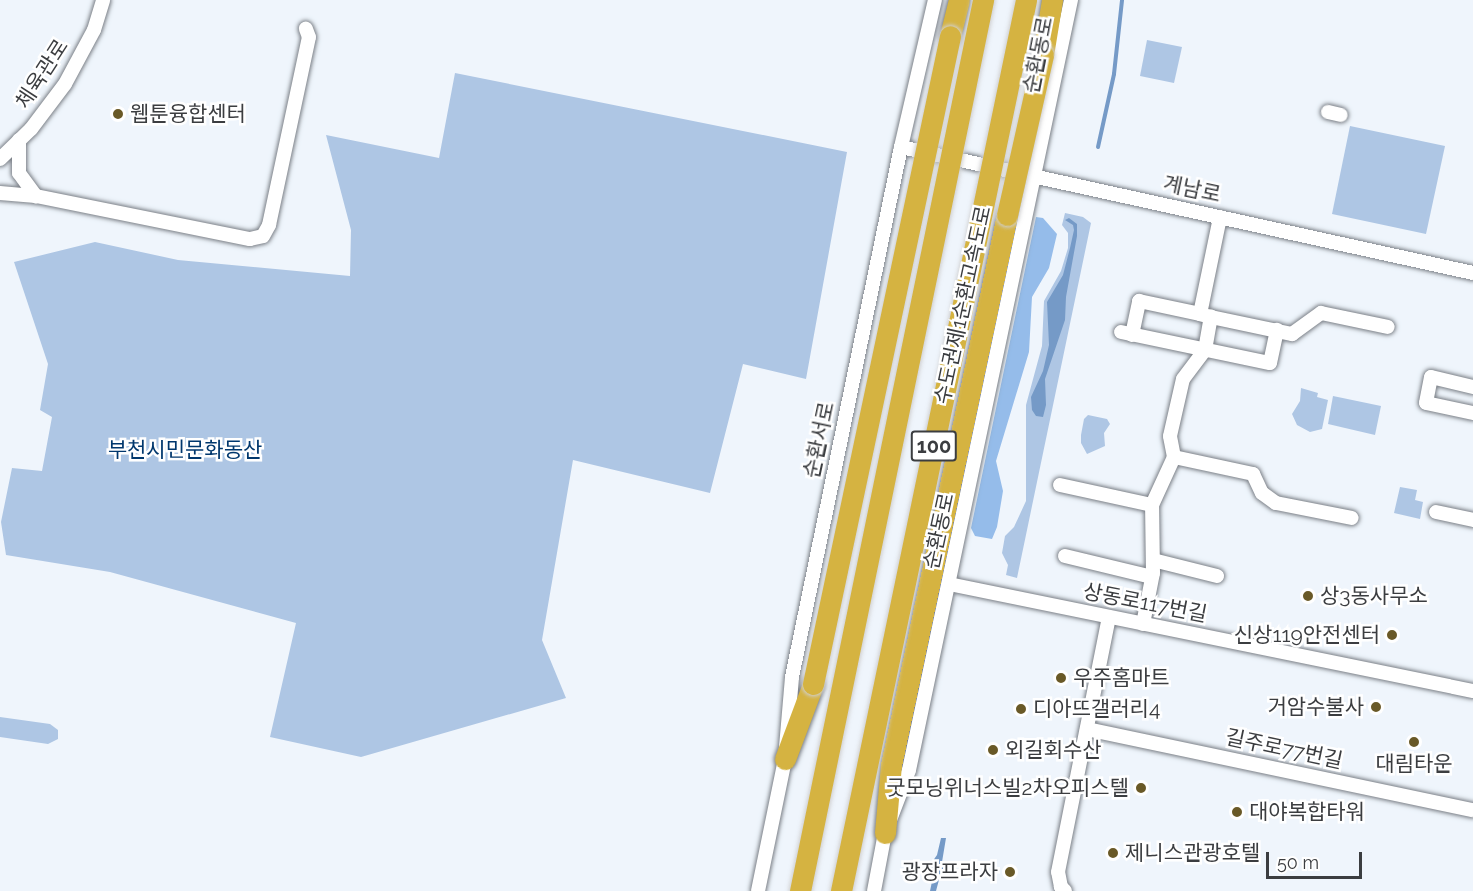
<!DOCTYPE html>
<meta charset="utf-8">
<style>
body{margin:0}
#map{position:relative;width:1473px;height:891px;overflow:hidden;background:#eff5fc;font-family:Raleway,"Noto Sans KR",sans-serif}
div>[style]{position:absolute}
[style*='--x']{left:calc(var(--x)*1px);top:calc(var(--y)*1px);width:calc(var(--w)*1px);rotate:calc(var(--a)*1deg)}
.green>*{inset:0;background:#aec6e4}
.forest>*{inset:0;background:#95bcea}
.water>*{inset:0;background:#759ac7}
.stream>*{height:4px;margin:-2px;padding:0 2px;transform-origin:2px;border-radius:2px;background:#759ac7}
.roads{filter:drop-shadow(0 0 2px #7b8087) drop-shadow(0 0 2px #7b8087)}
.minor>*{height:14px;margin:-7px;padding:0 7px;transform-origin:7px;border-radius:7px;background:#fff}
.highway>*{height:21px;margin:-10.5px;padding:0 10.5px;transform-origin:10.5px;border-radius:10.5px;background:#d5b341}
.bridges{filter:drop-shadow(0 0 2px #d0d0d1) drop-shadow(0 0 2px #d0d0d1)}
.highway-bridge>*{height:21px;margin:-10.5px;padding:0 10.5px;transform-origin:10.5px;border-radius:10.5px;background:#d5b341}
.dots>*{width:16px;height:16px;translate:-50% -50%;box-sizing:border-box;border:3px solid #fff;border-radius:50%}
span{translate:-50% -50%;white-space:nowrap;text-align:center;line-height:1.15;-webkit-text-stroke:5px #fff;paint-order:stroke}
.shield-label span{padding:2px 4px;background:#fff;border:2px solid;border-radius:4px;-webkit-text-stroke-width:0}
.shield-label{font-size:20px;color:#3b3d40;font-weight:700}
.street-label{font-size:21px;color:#3b3d40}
.poi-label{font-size:21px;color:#3b3d40}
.left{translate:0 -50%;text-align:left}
.right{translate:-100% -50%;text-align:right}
.park-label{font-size:21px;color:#00376d}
.scale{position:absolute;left:1266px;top:852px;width:96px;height:27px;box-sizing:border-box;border:3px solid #3b3d40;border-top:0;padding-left:8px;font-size:18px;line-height:21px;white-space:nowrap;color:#3b3d40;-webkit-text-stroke:4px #fff;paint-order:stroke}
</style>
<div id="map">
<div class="green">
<i style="clip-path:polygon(1147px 40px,1182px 47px,1174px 83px,1140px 76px)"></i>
<i style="clip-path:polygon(455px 73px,847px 152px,806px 379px,743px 364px,710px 493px,573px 460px,542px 640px,566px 698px,361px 757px,270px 737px,296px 623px,110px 572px,6px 555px,1px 522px,12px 468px,42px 471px,52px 417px,40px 410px,48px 364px,14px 262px,95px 242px,178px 260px,350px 276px,351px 230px,326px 135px,439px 158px)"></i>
<i style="clip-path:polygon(1350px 126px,1445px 146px,1426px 234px,1332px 214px)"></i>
<i style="clip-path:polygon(1065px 213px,1083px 217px,1091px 223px,1017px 578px,1006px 575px,1008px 565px,1002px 553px,1005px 536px,1014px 527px,1026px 501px,1026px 405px,1042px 346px,1044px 301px,1061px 271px,1068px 248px,1068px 233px,1062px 225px)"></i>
<i style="clip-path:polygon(1301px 388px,1318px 393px,1317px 397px,1328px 400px,1322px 429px,1310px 432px,1297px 425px,1292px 414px,1300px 401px)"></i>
<i style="clip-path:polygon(1333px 396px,1381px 406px,1375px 435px,1328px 424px)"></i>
<i style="clip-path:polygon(1088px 415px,1107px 419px,1110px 424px,1104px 433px,1105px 446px,1087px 454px,1081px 443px,1081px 435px,1084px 419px)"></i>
<i style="clip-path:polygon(1400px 487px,1417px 490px,1415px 500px,1423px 502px,1420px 519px,1394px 513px)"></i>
<i style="clip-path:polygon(0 717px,50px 724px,58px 730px,58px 739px,48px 744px,0 737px)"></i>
</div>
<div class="forest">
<i style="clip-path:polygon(1036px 217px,1043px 218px,1057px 234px,1049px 268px,1032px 297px,1029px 352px,996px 461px,1003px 491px,997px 527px,992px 539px,975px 536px,971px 528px)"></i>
</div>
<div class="water">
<i style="clip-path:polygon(1069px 218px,1077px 224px,1077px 236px,1066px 297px,1065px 320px,1045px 379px,1046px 405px,1043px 417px,1036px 416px,1032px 410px,1031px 397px,1043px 371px,1049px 345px,1047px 302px,1063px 275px,1070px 248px,1074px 230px,1073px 225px,1065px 220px)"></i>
<i style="clip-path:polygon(941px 838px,946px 838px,942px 862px,948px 865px,940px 876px,936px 891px,930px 891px,934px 872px,928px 868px,937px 855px)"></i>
</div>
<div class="stream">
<i style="--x:1098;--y:147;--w:75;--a:-77.6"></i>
<i style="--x:1114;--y:74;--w:74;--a:-83.8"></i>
</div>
<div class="roads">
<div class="minor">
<i style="--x:1328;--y:112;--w:13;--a:13"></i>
<i style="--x:19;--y:140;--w:33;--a:90"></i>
<i style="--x:19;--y:173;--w:29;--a:54"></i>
<i style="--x:901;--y:147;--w:586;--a:12.42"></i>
<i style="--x:0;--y:159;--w:43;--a:-44.1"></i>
<i style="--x:31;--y:129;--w:56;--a:-52.9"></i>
<i style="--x:65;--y:84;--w:61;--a:-61.8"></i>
<i style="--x:94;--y:30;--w:31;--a:-73"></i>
<i style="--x:0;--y:193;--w:36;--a:5"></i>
<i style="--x:36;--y:196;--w:218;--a:11.4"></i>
<i style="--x:250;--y:239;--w:13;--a:-13"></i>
<i style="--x:263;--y:236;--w:13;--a:-61"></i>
<i style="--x:269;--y:225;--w:192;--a:-78"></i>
<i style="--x:309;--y:37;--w:9;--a:-111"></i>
<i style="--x:1211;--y:317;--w:83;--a:11.9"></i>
<i style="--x:1292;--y:334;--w:36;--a:-36"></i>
<i style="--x:1321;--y:313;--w:68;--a:11.8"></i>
<i style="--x:1121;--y:332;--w:152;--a:11.8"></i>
<i style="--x:1270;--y:363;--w:34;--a:-78"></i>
<i style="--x:1132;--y:335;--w:35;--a:-78"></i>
<i style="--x:1139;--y:301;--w:62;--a:12"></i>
<i style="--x:1473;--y:387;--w:43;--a:-166.6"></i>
<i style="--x:1431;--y:377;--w:26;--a:101"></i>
<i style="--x:1426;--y:403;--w:48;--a:12"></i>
<i style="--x:1174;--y:457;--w:81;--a:12.1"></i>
<i style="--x:1253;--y:474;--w:21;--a:65"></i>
<i style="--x:1262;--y:493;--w:17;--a:36"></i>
<i style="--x:1276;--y:503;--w:77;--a:11.2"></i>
<i style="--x:1060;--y:485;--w:94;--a:12.3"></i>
<i style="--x:1436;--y:512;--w:38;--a:12"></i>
<i style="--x:1065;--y:556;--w:89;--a:13.6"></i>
<i style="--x:1153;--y:560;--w:66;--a:14"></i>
<i style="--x:949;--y:584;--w:535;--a:11.54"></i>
<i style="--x:1143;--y:624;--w:52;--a:-78.9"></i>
<i style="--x:1153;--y:573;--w:68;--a:-90.8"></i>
<i style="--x:1152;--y:505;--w:53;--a:-65.4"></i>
<i style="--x:1174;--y:457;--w:21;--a:-101"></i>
<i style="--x:1170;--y:436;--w:58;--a:-77.2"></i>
<i style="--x:1183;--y:379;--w:36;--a:-53"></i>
<i style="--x:1205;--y:350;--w:34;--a:-80"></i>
<i style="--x:1211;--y:317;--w:11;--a:-165"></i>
<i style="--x:1200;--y:314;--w:99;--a:-78.3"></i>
<i style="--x:1087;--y:729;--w:394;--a:11.9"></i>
<i style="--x:758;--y:891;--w:135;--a:-78.4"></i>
<i style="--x:785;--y:759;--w:82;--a:-85.1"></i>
<i style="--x:792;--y:677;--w:541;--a:-78.38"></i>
<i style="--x:901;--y:147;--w:151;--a:-77"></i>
<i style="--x:874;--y:891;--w:59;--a:-79.3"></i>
<i style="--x:885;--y:833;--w:67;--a:-69.1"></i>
<i style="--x:909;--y:770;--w:787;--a:-78.12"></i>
<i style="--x:1065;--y:891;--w:6;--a:-135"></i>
<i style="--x:1061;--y:887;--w:15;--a:-101"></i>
<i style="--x:1058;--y:872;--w:260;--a:-78.7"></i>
</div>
<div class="highway">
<i style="--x:950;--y:36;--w:37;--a:-76"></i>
<i style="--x:1043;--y:55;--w:56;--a:-80.7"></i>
<i style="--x:785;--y:759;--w:80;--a:-69.5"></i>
<i style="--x:885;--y:833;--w:68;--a:-85"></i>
<i style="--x:891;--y:765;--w:562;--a:-78.09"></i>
</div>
</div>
<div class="bridges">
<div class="highway-bridge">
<i style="--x:1007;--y:215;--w:164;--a:-77.3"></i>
<i style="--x:813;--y:684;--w:662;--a:-78.06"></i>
<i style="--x:800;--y:891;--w:910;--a:-78.39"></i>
<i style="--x:841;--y:891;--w:910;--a:-78.27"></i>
</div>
</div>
<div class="dots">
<i style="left:118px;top:114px;background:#695927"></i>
<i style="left:1308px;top:596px;background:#695927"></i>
<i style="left:1392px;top:635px;background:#695927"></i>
<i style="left:1061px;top:678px;background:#695927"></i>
<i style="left:1376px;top:707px;background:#695927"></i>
<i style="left:1021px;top:709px;background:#695927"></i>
<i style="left:1414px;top:742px;background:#695927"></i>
<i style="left:993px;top:750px;background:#695927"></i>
<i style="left:1141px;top:788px;background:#695927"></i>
<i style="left:1237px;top:812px;background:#695927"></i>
<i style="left:1113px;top:853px;background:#695927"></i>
<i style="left:1010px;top:872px;background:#695927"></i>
</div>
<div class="shield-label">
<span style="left:934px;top:446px">100</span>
</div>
<div class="street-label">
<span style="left:1038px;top:55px;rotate:-79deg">순환동로</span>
<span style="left:42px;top:74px;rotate:-57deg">체육관로</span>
<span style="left:1192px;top:189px;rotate:12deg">계남로</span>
<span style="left:963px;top:305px;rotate:-78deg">수도권제1순환고속도로</span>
<span style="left:819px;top:440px;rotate:-78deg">순환서로</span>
<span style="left:939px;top:531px;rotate:-78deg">순환동로</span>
<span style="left:1145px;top:603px;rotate:11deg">상동로117번길</span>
<span style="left:1284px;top:749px;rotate:12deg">길주로77번길</span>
</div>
<div class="poi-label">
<span class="left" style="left:130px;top:114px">웹툰융합센터</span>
<span class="left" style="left:1320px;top:596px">상3동사무소</span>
<span class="right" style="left:1380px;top:635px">신상119안전센터</span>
<span class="left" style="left:1073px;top:678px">우주홈마트</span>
<span class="right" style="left:1364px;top:707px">거암수불사</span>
<span class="left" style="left:1033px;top:709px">디아뜨갤러리4</span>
<span class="left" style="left:1005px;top:750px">외길회수산</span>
<span style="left:1414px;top:764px">대림타운</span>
<span class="right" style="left:1129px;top:788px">굿모닝위너스빌2차오피스텔</span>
<span class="left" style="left:1249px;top:812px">대야복합타워</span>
<span class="left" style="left:1125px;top:853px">제니스관광호텔</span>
<span class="right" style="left:998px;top:872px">광장프라자</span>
</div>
<div class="park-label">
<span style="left:185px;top:450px">부천시민문화동산</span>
</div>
<div class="scale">50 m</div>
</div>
